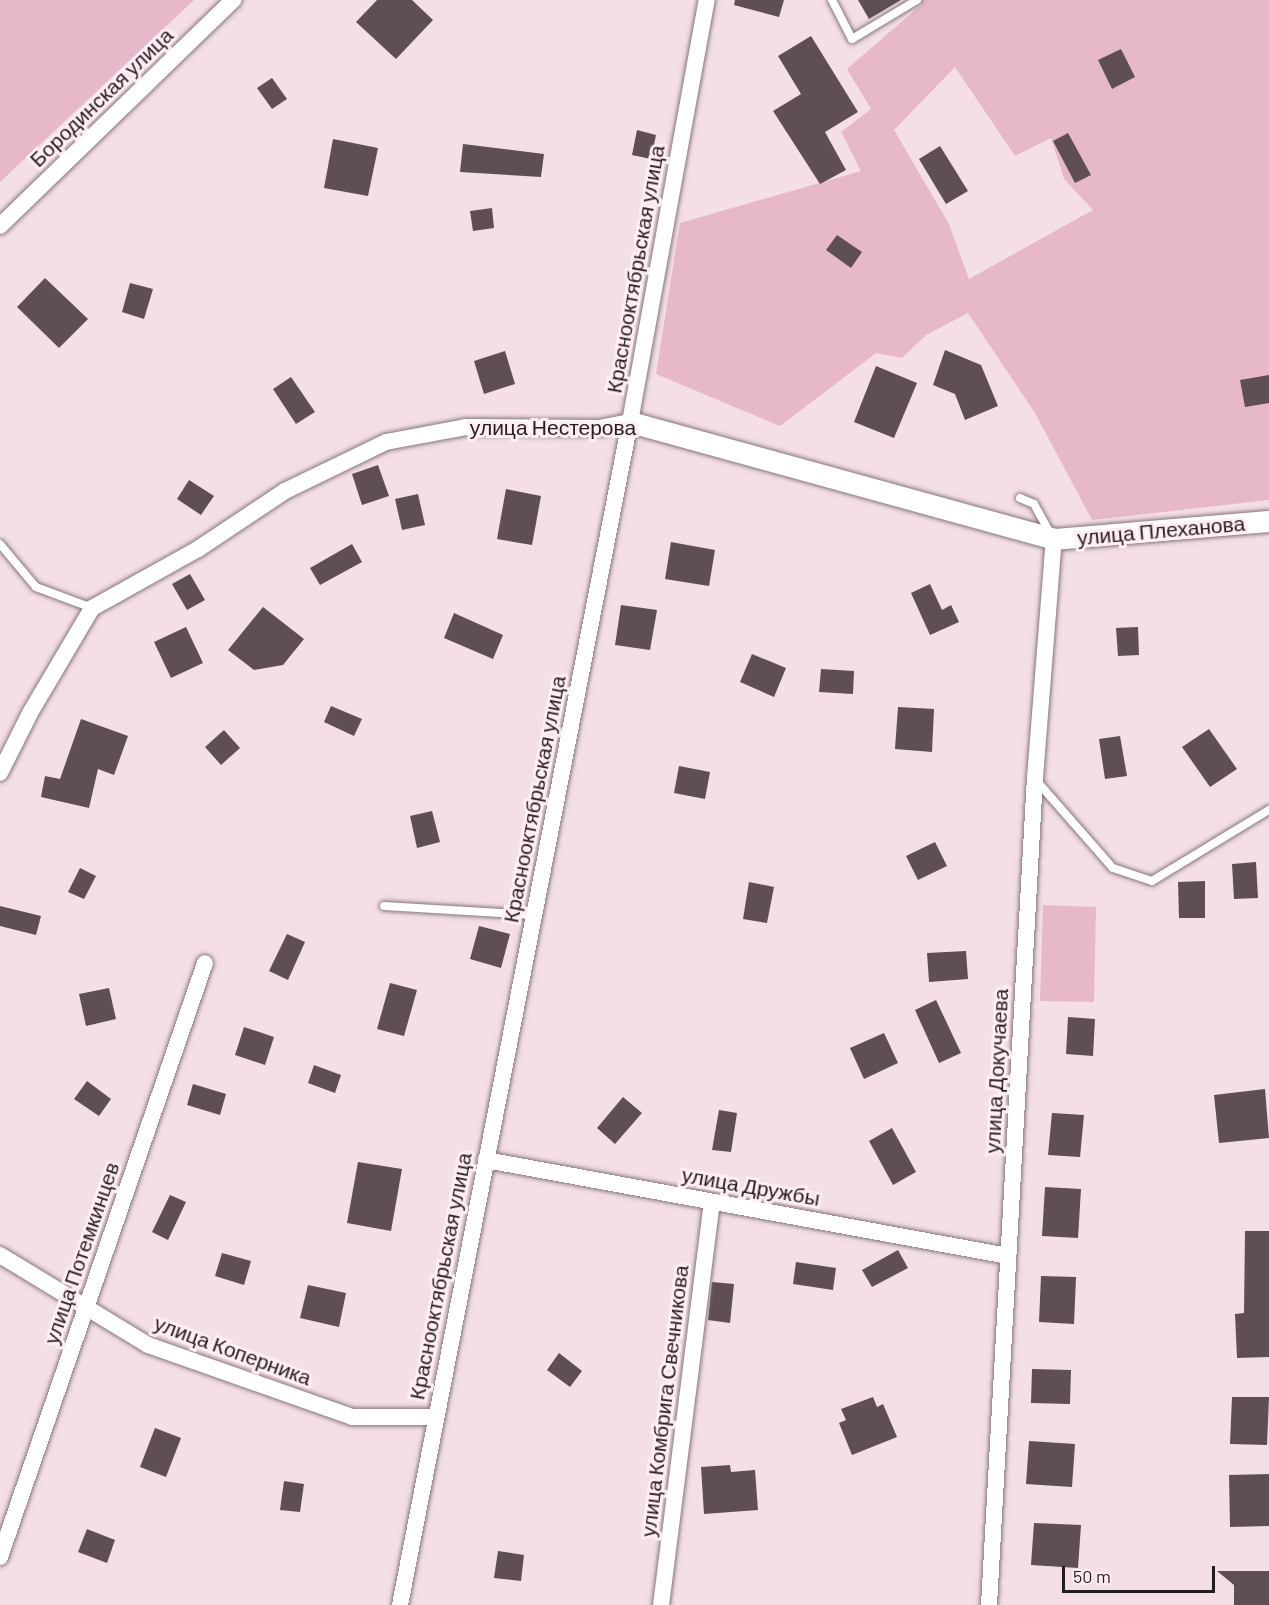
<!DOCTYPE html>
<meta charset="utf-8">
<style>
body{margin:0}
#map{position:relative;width:1269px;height:1605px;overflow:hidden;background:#f4dfe7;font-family:Barlow,sans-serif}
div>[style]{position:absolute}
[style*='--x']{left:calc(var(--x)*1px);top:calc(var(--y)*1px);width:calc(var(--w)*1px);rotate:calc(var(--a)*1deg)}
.green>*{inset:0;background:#e7b7ca}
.building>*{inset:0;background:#604e55}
.roads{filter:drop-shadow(0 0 2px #88757c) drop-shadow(0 0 2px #88757c)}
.service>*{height:8px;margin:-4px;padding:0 4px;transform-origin:4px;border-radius:4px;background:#fff}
.minor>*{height:16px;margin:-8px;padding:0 8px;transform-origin:8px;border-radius:8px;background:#fff}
.tertiary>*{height:21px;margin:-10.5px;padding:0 10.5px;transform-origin:10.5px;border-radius:10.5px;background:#fff}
span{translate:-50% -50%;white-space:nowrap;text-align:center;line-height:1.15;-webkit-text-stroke:6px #ffedf4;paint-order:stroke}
.street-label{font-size:21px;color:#251d20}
.scale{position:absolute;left:1062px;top:1566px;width:153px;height:27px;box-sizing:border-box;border:3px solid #251d20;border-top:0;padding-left:8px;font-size:18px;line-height:21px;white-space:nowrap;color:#251d20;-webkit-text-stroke:4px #ffedf4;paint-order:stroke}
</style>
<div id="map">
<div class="green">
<i style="clip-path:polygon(0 0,194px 0,0 182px)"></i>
<i style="clip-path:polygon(evenodd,920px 0,1269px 0,1269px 500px,1092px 520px,1035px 413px,968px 313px,926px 335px,902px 358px,876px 353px,780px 426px,656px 374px,680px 223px,861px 171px,841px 132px,871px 109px,847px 69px,922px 4px,920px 0,955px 67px,1015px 156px,1051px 138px,1064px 179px,1093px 210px,969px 279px,949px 224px,894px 130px,955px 67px)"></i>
<i style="clip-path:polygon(1043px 905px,1096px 907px,1094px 1002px,1040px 1001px)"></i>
</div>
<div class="building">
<i style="clip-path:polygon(377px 0,412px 0,433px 20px,396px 59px,356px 22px)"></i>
<i style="clip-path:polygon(735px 0,784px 0,779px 17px,734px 5px)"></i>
<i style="clip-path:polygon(858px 0,901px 0,869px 19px)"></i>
<i style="clip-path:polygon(811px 36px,858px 112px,825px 132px,846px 170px,820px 184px,773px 111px,801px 94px,778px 56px)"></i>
<i style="clip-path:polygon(1121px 49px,1135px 77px,1112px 89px,1098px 60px)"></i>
<i style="clip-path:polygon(272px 78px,287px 99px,272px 109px,257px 88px)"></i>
<i style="clip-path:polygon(637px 130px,656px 135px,651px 159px,632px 155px)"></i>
<i style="clip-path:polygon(1068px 133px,1091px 175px,1075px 183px,1053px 141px)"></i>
<i style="clip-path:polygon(333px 139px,378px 148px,368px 196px,324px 188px)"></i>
<i style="clip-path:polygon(463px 144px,544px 154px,541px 177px,460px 172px)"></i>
<i style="clip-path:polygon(940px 146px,968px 191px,946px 204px,919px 159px)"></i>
<i style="clip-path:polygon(492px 208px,494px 228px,473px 231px,470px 211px)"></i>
<i style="clip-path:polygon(837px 235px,862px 252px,851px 268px,826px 250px)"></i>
<i style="clip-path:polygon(45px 278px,88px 319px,59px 348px,17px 307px)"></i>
<i style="clip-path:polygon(130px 283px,153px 289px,144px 319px,122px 312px)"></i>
<i style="clip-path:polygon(945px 350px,981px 365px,998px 406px,965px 420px,955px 394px,933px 385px)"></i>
<i style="clip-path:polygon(505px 351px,515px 384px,484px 394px,474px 361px)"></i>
<i style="clip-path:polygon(876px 366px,917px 383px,894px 438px,854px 422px)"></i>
<i style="clip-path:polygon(1269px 375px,1269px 403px,1245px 407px,1240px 380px)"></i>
<i style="clip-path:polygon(291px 377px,315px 412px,296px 424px,273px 389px)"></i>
<i style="clip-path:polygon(378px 465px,389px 496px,362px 505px,352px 474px)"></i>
<i style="clip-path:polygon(189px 480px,214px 496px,201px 515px,177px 499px)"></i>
<i style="clip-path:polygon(506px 489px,541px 496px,532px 545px,497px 539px)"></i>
<i style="clip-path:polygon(418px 494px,425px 525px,402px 530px,395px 499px)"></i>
<i style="clip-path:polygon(671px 542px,715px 550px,709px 586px,665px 579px)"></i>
<i style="clip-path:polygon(352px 544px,362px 562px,320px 585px,310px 568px)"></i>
<i style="clip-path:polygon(190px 574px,205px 600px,187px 610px,172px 584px)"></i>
<i style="clip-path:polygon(930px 584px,942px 610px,951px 605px,959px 622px,930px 635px,911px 593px)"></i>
<i style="clip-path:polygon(621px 605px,657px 610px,650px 650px,615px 645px)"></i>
<i style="clip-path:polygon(263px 607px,304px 639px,283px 665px,254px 670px,228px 650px)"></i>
<i style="clip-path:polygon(454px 613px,503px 635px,493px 659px,444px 638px)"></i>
<i style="clip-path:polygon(186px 627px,203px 663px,171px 678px,154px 642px)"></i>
<i style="clip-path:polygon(1138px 627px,1139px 655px,1118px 656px,1116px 628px)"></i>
<i style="clip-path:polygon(752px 654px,786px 668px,774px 697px,740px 682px)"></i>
<i style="clip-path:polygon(821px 669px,854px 671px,853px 694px,819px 692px)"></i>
<i style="clip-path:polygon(331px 706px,362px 719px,354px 736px,324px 722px)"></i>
<i style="clip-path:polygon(898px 707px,934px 709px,932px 752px,895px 749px)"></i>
<i style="clip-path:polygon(81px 719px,128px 736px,114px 775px,98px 769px,89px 808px,41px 797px,45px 776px,60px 779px)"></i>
<i style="clip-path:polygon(1209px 729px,1237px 769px,1210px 787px,1182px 747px)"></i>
<i style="clip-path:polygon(224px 730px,240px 748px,221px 765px,205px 747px)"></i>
<i style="clip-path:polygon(1120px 736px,1127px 776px,1105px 779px,1099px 739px)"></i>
<i style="clip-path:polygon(679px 766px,710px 772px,705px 799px,674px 793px)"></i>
<i style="clip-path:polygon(432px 811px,440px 842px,417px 848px,410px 816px)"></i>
<i style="clip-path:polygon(935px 842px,947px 866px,918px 880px,906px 856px)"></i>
<i style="clip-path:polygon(1256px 862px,1258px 898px,1234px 899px,1232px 864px)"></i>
<i style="clip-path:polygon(80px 868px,96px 876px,84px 899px,68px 892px)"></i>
<i style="clip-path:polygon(1205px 881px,1205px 918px,1179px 918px,1178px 882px)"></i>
<i style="clip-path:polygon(749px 882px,774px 887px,767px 923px,743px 919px)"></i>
<i style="clip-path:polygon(0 906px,41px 916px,36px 935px,0 926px)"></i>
<i style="clip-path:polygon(479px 926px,510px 934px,501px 968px,470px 959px)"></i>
<i style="clip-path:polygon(287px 934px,305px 942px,288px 980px,269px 971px)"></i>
<i style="clip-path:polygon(966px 951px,968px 979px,929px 982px,927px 953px)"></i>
<i style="clip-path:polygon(390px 983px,417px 990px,404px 1036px,377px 1029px)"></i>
<i style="clip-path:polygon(109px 988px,116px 1019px,86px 1026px,79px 994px)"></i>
<i style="clip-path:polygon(936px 1000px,961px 1053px,939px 1063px,915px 1010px)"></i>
<i style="clip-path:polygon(1068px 1017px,1095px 1019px,1093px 1056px,1066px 1054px)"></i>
<i style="clip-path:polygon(244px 1027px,274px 1037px,265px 1065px,235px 1055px)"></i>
<i style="clip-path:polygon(884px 1033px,898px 1063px,864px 1079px,850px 1048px)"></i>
<i style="clip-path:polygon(314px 1065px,341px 1075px,335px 1093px,308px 1083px)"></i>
<i style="clip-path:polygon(87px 1081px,111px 1099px,99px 1116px,74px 1099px)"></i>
<i style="clip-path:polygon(193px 1084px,226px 1094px,220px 1115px,187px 1105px)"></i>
<i style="clip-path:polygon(1265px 1089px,1269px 1138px,1219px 1143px,1214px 1095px)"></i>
<i style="clip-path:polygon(623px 1097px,642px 1113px,615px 1144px,597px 1128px)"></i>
<i style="clip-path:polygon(719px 1110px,737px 1113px,731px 1152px,712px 1150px)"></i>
<i style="clip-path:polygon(1052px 1113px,1084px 1115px,1080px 1157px,1048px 1155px)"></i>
<i style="clip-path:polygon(892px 1128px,916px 1172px,893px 1185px,869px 1141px)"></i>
<i style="clip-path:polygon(358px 1162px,402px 1169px,391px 1231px,347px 1223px)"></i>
<i style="clip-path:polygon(1045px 1187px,1081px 1189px,1078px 1238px,1042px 1236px)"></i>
<i style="clip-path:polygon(170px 1195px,186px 1202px,168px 1240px,152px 1232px)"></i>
<i style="clip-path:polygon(1245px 1231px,1269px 1231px,1269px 1357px,1237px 1358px,1235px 1314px,1244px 1313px)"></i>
<i style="clip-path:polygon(898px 1250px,908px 1268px,872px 1287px,862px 1270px)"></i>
<i style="clip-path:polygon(222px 1253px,251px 1261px,244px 1285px,215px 1276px)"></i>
<i style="clip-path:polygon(796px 1262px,836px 1268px,833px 1290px,793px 1284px)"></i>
<i style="clip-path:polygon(1041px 1276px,1076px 1277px,1074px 1324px,1039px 1322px)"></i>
<i style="clip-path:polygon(712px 1282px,734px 1284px,730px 1323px,708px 1320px)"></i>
<i style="clip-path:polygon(308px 1285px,346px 1293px,339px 1327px,300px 1318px)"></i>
<i style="clip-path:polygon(559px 1353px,582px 1371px,570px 1387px,547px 1370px)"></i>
<i style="clip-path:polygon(1032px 1369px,1071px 1370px,1070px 1404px,1031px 1403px)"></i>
<i style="clip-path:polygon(873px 1397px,877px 1407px,883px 1404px,897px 1437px,852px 1455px,839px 1423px,846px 1420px,841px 1409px)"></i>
<i style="clip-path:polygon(1232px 1397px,1269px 1397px,1267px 1445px,1230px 1444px)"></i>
<i style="clip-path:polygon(155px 1428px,181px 1438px,166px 1477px,140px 1467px)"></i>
<i style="clip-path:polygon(1029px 1441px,1075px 1444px,1072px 1487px,1026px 1484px)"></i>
<i style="clip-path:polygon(730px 1465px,731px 1472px,755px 1470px,758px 1510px,704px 1514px,701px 1467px)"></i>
<i style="clip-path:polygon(1269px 1474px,1269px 1526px,1230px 1527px,1229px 1475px)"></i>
<i style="clip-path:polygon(284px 1481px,304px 1484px,300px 1512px,280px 1510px)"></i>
<i style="clip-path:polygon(1034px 1523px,1081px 1525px,1078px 1568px,1031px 1565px)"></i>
<i style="clip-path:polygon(87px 1529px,115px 1540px,107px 1563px,78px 1552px)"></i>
<i style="clip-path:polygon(498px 1551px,524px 1555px,521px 1581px,494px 1578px)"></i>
<i style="clip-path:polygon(1217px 1571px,1269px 1571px,1269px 1605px,1234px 1605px,1234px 1585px)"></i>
</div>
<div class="roads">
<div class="service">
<i style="--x:832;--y:0;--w:44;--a:62.9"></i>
<i style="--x:852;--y:39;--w:76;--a:-31"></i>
<i style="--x:1020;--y:498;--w:15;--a:23"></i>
<i style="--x:1034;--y:504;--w:35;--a:61"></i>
<i style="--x:0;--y:544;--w:56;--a:50.1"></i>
<i style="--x:36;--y:587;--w:60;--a:20.6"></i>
<i style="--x:1035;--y:779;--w:118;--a:48.8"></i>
<i style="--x:1113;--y:868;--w:41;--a:18.4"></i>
<i style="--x:1152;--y:881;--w:137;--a:-31.3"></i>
<i style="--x:384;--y:906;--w:150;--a:3.4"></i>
</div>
<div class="minor">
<i style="--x:0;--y:226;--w:325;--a:-44.1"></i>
<i style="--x:0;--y:773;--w:67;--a:-63.4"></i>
<i style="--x:30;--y:713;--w:122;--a:-59.4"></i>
<i style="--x:92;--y:608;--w:121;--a:-29.1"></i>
<i style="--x:198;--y:549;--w:105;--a:-33.7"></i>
<i style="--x:285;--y:491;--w:112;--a:-25.9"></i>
<i style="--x:386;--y:442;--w:81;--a:-10.6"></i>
<i style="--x:466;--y:427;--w:133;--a:0.4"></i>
<i style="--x:599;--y:428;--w:32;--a:-11"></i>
<i style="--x:486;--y:1160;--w:531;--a:10.42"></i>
<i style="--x:0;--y:1255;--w:173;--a:31.3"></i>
<i style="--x:148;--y:1345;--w:216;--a:19.4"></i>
<i style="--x:352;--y:1417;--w:84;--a:0"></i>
<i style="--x:0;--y:1557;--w:628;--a:-70.96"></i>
<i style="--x:400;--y:1605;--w:1205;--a:-79"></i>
<i style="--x:630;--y:422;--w:429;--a:-79.7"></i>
<i style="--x:661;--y:1605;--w:406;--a:-82.8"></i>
<i style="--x:989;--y:1605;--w:828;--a:-86.82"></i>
<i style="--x:1035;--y:778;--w:240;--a:-85.5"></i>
</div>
<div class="tertiary">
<i style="--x:630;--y:422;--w:440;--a:15.4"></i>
<i style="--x:1054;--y:539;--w:216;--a:-4.8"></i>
</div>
</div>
<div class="street-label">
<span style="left:101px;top:97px;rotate:-44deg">Бородинская улица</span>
<span style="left:635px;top:269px;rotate:-80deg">Краснооктябрьская улица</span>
<span style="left:553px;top:427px">улица Нестерова</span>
<span style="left:1161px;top:530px;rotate:-5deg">улица Плеханова</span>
<span style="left:534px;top:799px;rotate:-79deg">Краснооктябрьская улица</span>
<span style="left:996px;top:1071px;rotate:-87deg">улица Докучаева</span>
<span style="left:751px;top:1186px;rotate:10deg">улица Дружбы</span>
<span style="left:81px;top:1253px;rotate:-71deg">улица Потемкинцев</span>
<span style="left:440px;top:1276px;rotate:-79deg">Краснооктябрьская улица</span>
<span style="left:233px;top:1350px;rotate:20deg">улица Коперника</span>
<span style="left:664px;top:1401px;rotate:-83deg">улица Комбрига Свечникова</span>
</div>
<div class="scale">50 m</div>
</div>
